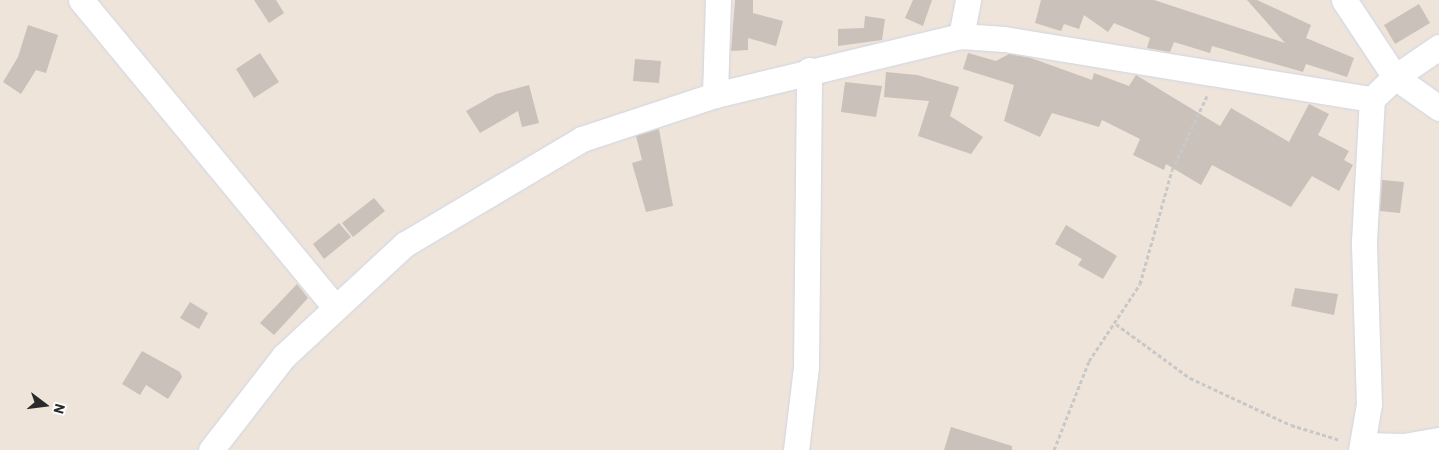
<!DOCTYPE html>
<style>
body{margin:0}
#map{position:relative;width:1439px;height:450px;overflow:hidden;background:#eee4da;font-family:Barlow,sans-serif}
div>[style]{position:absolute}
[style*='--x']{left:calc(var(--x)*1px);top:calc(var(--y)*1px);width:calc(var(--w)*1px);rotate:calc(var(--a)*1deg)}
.building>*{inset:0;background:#c9c1ba}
.path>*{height:3px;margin-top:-1.5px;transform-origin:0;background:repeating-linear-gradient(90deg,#c8c8c8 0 4px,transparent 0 6.5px)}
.roads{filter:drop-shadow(0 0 1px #cfd5e5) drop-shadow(0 0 1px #cfd5e5)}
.minor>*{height:25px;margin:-12.5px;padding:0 12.5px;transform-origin:12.5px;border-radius:12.5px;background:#fff}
span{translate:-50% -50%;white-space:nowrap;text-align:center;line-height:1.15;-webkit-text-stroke:4px #fff;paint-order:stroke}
.north{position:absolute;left:20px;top:380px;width:50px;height:50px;-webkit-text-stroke:4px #fff;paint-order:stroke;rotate:105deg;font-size:14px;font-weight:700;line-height:20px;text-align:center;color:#2a2a2a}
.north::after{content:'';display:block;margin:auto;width:18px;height:22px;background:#2a2a2a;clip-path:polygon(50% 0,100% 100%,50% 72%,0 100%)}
</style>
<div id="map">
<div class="building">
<i style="clip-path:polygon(254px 0,276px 0,284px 13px,269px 23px)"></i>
<i style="clip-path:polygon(735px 0,753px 0,753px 13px,783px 21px,776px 46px,748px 38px,748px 50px,731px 51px)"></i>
<i style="clip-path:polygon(913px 0,932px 0,923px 26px,905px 18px)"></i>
<i style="clip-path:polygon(1041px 0,1154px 0,1285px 43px,1247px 0,1257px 0,1311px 25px,1306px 38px,1354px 58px,1347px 77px,1306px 64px,1303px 72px,1212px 46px,1210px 53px,1174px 42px,1170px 52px,1147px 48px,1150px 38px,1114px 23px,1108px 32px,1084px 15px,1079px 29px,1064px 24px,1061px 31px,1035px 23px)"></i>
<i style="clip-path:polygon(1419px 4px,1430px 23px,1395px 44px,1384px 25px)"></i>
<i style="clip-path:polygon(865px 16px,885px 19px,882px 40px,838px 46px,838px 29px,864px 28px)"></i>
<i style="clip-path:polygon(28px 25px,58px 35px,46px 73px,36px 70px,21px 94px,3px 82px,18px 57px)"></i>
<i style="clip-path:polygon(260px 53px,279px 82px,254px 98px,236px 69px)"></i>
<i style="clip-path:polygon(968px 53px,996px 61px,1009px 54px,1031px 58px,1092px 80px,1094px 73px,1129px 86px,1136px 75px,1220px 126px,1231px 108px,1289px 142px,1309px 104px,1329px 114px,1318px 135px,1349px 151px,1344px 160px,1353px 165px,1339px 191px,1312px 176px,1291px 207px,1212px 165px,1201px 185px,1166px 164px,1164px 170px,1133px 155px,1140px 139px,1102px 120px,1099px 127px,1052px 113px,1040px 137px,1004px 121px,1014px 85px,963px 69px)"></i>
<i style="clip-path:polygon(635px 59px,661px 61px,659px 83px,633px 81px)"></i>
<i style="clip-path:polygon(886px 72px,917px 75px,959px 87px,950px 116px,983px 137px,971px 154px,918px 136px,929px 101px,884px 97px)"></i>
<i style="clip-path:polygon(845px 82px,882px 86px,876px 117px,841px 112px)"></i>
<i style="clip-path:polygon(529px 85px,539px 123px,522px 127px,518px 111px,480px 133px,466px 111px,496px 94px)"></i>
<i style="clip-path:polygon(659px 129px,673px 206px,646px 212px,632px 163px,642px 160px,636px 136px)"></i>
<i style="clip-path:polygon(1382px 180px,1404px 182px,1400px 213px,1380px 211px)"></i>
<i style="clip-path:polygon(374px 198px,385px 211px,353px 237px,342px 223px)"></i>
<i style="clip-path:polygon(339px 223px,351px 237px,324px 259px,313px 244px)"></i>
<i style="clip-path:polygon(1066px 225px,1117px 256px,1103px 279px,1078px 265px,1082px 259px,1055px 244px)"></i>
<i style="clip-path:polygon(297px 284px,308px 298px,274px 335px,260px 323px)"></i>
<i style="clip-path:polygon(1295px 288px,1338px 294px,1334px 315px,1291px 306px)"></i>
<i style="clip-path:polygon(190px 302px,208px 313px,199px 329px,180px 318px)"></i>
<i style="clip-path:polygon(142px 351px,180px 372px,182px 377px,168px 399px,146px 385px,140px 395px,122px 384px)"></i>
<i style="clip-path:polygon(951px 427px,1012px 446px,1012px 450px,944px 450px)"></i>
</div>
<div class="path">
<i style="--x:1116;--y:324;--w:92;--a:36.1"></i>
<i style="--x:1190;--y:378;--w:111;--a:25"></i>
<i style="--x:1291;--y:425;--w:51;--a:17"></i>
<i style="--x:1054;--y:450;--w:96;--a:-68.5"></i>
<i style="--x:1089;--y:361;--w:92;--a:-56.5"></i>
<i style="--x:1140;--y:284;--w:118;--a:-74.3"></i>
<i style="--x:1172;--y:170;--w:82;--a:-64.7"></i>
</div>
<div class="roads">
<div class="minor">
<i style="--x:81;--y:0;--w:396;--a:50.4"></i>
<i style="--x:1344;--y:0;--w:92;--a:56.5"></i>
<i style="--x:1395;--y:77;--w:54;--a:35.2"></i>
<i style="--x:961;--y:36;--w:37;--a:-79"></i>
<i style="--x:715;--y:95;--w:95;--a:-88.2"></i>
<i style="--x:1364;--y:445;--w:40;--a:1.4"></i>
<i style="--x:1404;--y:446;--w:36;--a:-10"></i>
<i style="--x:211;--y:450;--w:119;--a:-52.2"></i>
<i style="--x:284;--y:356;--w:165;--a:-42.8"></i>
<i style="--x:405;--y:244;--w:206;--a:-30.7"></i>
<i style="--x:582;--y:139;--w:140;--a:-18.3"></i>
<i style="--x:715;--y:95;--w:253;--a:-13.5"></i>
<i style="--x:961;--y:36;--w:43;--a:4"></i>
<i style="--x:1004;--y:39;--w:373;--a:9.3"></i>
<i style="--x:1372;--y:99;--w:32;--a:-44"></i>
<i style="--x:1395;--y:77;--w:53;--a:-34.3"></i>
<i style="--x:796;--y:450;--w:84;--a:-83.1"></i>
<i style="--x:806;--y:367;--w:297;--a:-89.4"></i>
<i style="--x:1361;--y:450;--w:47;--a:-80.1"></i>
<i style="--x:1369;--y:404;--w:163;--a:-91.8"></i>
<i style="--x:1364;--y:241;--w:142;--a:-86.8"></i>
</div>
</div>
<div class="north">N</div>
</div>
